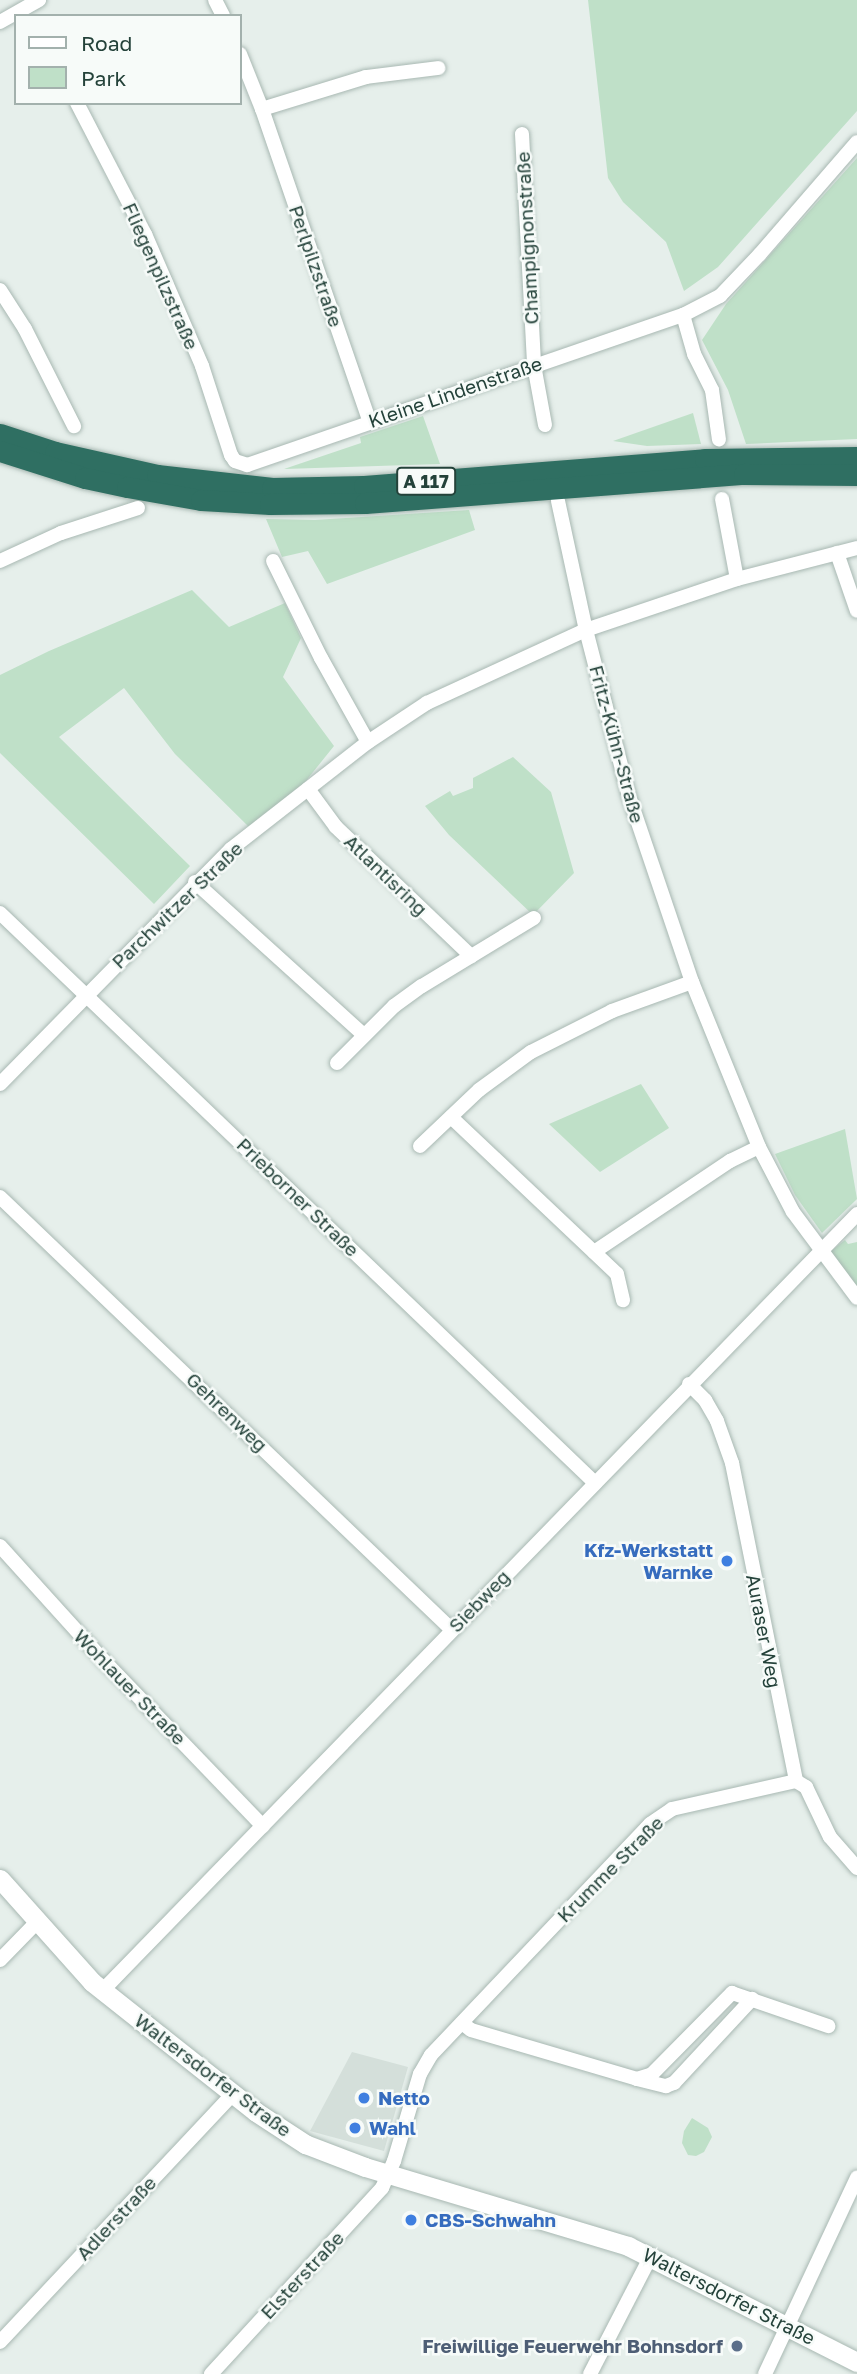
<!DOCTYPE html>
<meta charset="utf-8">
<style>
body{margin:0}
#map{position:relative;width:857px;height:2374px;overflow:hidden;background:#e6efeb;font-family:"Golos Text",sans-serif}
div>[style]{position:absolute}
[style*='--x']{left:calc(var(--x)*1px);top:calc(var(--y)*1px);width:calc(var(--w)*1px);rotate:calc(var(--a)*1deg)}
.built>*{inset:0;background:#d4dfda}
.green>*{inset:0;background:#bfe0c8}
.roads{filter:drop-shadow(0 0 2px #a8b8b2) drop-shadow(0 0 2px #a8b8b2)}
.street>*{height:14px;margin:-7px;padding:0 7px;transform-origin:7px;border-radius:7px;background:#fff}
.secondary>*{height:19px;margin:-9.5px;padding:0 9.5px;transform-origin:9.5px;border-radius:9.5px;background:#fff}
.highway>*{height:21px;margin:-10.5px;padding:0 10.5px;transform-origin:10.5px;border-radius:10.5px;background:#2f6f62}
.dots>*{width:19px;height:19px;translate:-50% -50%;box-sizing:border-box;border:4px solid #f7fbf9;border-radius:50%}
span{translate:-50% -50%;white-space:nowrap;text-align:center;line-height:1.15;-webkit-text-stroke:5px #f7fbf9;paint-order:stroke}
.shield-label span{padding:2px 5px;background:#f7fbf9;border:2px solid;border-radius:5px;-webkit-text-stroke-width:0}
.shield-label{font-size:18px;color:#24423a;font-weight:700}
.street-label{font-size:19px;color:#24423a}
.shop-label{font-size:19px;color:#366cbe;font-weight:700}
.right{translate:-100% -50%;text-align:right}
.left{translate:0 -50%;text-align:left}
.service-label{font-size:19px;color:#4e5e75;font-weight:700}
.legend{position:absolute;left:14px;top:14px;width:228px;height:91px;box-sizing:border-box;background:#f7fbf9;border:2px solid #a3b1ad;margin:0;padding:9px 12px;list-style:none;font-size:21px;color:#24423a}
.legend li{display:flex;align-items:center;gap:14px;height:35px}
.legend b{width:35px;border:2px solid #a3b1ad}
</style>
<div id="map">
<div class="built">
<i style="clip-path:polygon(352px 2052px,408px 2067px,384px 2151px,310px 2131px)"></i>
</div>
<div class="green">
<i style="clip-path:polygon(588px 0,857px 0,857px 111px,718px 267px,684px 291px,666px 242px,623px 202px,608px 178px)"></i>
<i style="clip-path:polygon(857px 158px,857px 439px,746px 444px,728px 390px,702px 340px,726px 304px)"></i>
<i style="clip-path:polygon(693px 413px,701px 444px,647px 446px,613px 441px)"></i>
<i style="clip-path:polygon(423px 416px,440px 464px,284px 469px,361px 443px,360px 437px)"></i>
<i style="clip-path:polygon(469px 510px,475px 530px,327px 584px,308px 551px,282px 557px,266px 519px,315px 520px)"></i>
<i style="clip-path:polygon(192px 590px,229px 627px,285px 603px,301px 638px,283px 677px,334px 746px,301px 787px,249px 827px,175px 754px,124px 688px,59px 737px,190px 866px,154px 904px,0 753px,0 675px,49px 651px)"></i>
<i style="clip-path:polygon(513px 757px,551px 792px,574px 873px,533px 915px,449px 835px,425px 806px,450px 791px,453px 796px,473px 788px,473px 778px)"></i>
<i style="clip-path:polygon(641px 1084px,669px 1128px,600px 1172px,549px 1124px)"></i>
<i style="clip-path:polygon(845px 1129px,857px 1199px,822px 1233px,795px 1195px,775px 1154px)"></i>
<i style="clip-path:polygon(845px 1240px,848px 1244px,857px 1242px,857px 1290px,831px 1251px)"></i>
<i style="clip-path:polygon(692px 2118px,708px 2128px,712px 2137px,704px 2152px,696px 2156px,688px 2155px,682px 2143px,684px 2131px)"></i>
</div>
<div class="roads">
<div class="street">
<i style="--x:215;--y:0;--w:18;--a:63"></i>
<i style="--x:0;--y:22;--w:45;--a:-29.4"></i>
<i style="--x:240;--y:54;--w:59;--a:68.2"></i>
<i style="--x:262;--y:109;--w:331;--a:71"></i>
<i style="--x:77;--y:103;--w:148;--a:62.6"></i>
<i style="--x:145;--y:234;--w:144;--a:66.6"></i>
<i style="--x:202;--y:366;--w:94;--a:72"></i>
<i style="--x:231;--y:455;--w:7;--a:56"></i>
<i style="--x:235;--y:461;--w:13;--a:18"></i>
<i style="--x:247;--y:465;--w:461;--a:-19"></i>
<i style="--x:683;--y:315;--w:42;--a:-27.2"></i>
<i style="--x:720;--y:296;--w:58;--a:-46.4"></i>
<i style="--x:760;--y:254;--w:148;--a:-49.1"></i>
<i style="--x:262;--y:109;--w:109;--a:-17.1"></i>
<i style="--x:366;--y:77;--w:73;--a:-7.1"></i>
<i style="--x:522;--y:134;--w:231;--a:87"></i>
<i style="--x:534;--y:365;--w:61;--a:79.6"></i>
<i style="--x:0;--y:290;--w:46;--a:57.3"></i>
<i style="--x:25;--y:329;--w:109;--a:63.2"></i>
<i style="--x:683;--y:315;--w:41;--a:74.2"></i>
<i style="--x:694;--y:354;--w:40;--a:63.4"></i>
<i style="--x:712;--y:390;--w:50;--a:82"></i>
<i style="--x:722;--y:499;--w:81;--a:79.4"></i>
<i style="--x:558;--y:501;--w:132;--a:77.8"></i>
<i style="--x:586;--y:630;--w:171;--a:75.5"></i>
<i style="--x:629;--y:796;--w:196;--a:71.3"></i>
<i style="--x:692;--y:982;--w:178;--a:67.9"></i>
<i style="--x:759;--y:1147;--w:73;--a:62.4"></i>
<i style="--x:793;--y:1212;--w:107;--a:53.3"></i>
<i style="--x:837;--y:553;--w:61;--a:71"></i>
<i style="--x:0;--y:561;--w:67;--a:-24.7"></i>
<i style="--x:61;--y:533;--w:81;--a:-18"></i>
<i style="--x:273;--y:561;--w:108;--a:63.7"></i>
<i style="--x:321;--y:658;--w:96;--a:60.8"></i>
<i style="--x:308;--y:789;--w:47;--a:53.6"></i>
<i style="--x:336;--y:827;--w:187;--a:43.7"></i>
<i style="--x:195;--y:882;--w:228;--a:42.2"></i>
<i style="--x:0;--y:913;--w:824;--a:43.77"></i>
<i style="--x:337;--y:1063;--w:81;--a:-45"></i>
<i style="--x:394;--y:1006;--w:34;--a:-36"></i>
<i style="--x:422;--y:986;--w:131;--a:-31.3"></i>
<i style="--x:0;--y:1084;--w:330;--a:-45.5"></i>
<i style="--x:231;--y:849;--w:174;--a:-38"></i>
<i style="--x:368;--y:742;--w:71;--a:-33.5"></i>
<i style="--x:427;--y:703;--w:175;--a:-24.7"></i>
<i style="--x:586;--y:630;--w:159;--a:-18.7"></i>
<i style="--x:737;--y:579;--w:124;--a:-14.5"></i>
<i style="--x:451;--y:1117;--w:228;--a:43.4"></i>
<i style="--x:617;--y:1274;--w:27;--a:77"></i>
<i style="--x:420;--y:1146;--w:81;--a:-43.5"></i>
<i style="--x:479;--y:1090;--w:64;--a:-36.2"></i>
<i style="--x:531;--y:1052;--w:91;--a:-26.8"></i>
<i style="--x:612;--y:1011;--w:85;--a:-19.9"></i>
<i style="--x:0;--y:1197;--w:626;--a:43.77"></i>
<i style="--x:594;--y:1252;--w:164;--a:-33.8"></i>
<i style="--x:730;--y:1161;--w:32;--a:-26"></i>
<i style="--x:689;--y:1384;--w:23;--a:45"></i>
<i style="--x:705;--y:1400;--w:24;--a:60"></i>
<i style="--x:717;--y:1421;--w:45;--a:70.3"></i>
<i style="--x:732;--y:1463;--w:324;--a:78.6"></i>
<i style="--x:0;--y:1546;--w:155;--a:47.9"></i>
<i style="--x:104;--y:1661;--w:229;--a:46.1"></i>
<i style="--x:796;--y:1781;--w:12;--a:31"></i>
<i style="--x:806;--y:1787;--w:55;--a:64.4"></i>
<i style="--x:830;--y:1837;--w:41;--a:48.9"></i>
<i style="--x:0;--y:1960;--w:53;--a:-45.8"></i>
<i style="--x:103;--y:1990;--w:1082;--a:-45.82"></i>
<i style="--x:462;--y:2023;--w:11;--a:38"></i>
<i style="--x:471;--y:2030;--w:173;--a:16.4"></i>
<i style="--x:637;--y:2079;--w:16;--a:-18"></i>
<i style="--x:652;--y:2074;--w:114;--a:-45.4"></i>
<i style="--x:732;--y:1993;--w:102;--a:19"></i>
<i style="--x:637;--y:2079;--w:30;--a:14"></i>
<i style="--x:666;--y:2086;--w:9;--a:-21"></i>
<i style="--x:674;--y:2083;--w:115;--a:-47.1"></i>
<i style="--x:0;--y:2342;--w:340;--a:-46.8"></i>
<i style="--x:211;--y:2374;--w:253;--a:-47.4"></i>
<i style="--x:382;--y:2188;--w:30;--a:-66"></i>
<i style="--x:394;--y:2161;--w:91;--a:-73.4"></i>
<i style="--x:420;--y:2074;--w:22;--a:-60"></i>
<i style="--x:431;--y:2055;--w:318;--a:-46.5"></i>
<i style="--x:650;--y:1824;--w:27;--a:-34"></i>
<i style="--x:672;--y:1809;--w:127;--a:-12.7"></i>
<i style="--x:590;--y:2374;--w:133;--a:-62.7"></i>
<i style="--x:765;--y:2374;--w:217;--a:-64.9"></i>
</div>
<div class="secondary">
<i style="--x:0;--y:1879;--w:138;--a:48.2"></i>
<i style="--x:92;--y:1982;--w:209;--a:38.4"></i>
<i style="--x:256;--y:2112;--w:59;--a:33.1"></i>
<i style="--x:305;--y:2144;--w:64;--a:21"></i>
<i style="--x:365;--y:2167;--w:275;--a:16.7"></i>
<i style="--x:628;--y:2246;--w:257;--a:26.9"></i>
</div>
<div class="highway">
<i style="--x:0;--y:434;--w:58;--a:18.1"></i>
<i style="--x:55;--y:452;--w:105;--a:12.7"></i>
<i style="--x:157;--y:475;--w:116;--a:6.4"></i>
<i style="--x:272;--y:488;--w:92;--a:-1.2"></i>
<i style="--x:364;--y:486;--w:342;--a:-4.5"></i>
<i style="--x:705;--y:459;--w:152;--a:-0.8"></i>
<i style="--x:0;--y:451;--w:89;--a:17.6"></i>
<i style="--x:85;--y:478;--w:43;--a:12.1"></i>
<i style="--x:127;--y:487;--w:75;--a:10"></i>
<i style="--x:201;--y:500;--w:69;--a:3.3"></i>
<i style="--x:270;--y:504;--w:95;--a:-0.6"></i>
<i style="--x:365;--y:503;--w:380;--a:-4.4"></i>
<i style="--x:744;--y:474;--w:113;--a:0.5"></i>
</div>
</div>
<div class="dots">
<i style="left:727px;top:1561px;background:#3f7fe0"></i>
<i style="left:364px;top:2098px;background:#3f7fe0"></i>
<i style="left:355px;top:2128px;background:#3f7fe0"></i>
<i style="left:411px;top:2220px;background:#3f7fe0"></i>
<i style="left:737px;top:2346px;background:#5c6f8a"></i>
</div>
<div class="shield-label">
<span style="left:426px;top:481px">A 117</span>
</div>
<div class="street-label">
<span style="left:527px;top:238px;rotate:-93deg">Champignonstraße</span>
<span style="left:316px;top:266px;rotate:71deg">Perlpilzstraße</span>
<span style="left:161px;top:276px;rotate:66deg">Fliegenpilzstraße</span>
<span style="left:455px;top:392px;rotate:-19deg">Kleine Lindenstraße</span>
<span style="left:617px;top:744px;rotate:75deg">Fritz-Kühn-Straße</span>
<span style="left:386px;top:875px;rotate:44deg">Atlantisring</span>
<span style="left:177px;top:905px;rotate:-44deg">Parchwitzer Straße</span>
<span style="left:298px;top:1197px;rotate:44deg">Prieborner Straße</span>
<span style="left:227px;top:1412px;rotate:44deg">Gehrenweg</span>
<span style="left:479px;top:1601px;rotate:-46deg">Siebweg</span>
<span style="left:764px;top:1631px;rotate:79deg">Auraser Weg</span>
<span style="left:130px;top:1687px;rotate:46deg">Wohlauer Straße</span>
<span style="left:610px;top:1869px;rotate:-45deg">Krumme Straße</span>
<span style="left:213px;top:2075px;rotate:37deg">Waltersdorfer Straße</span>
<span style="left:116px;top:2218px;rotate:-47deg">Adlerstraße</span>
<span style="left:302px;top:2275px;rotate:-47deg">Elsterstraße</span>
<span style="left:729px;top:2296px;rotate:27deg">Waltersdorfer Straße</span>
</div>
<div class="shop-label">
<span class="right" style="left:713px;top:1561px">Kfz-Werkstatt<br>Warnke</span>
<span class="left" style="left:378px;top:2098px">Netto</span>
<span class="left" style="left:369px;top:2128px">Wahl</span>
<span class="left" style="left:425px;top:2220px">CBS-Schwahn</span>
</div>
<div class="service-label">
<span class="right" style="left:723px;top:2346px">Freiwillige Feuerwehr Bohnsdorf</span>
</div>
<ul class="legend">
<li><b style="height:9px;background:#fff"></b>Road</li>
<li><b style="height:19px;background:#bfe0c8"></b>Park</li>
</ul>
</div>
